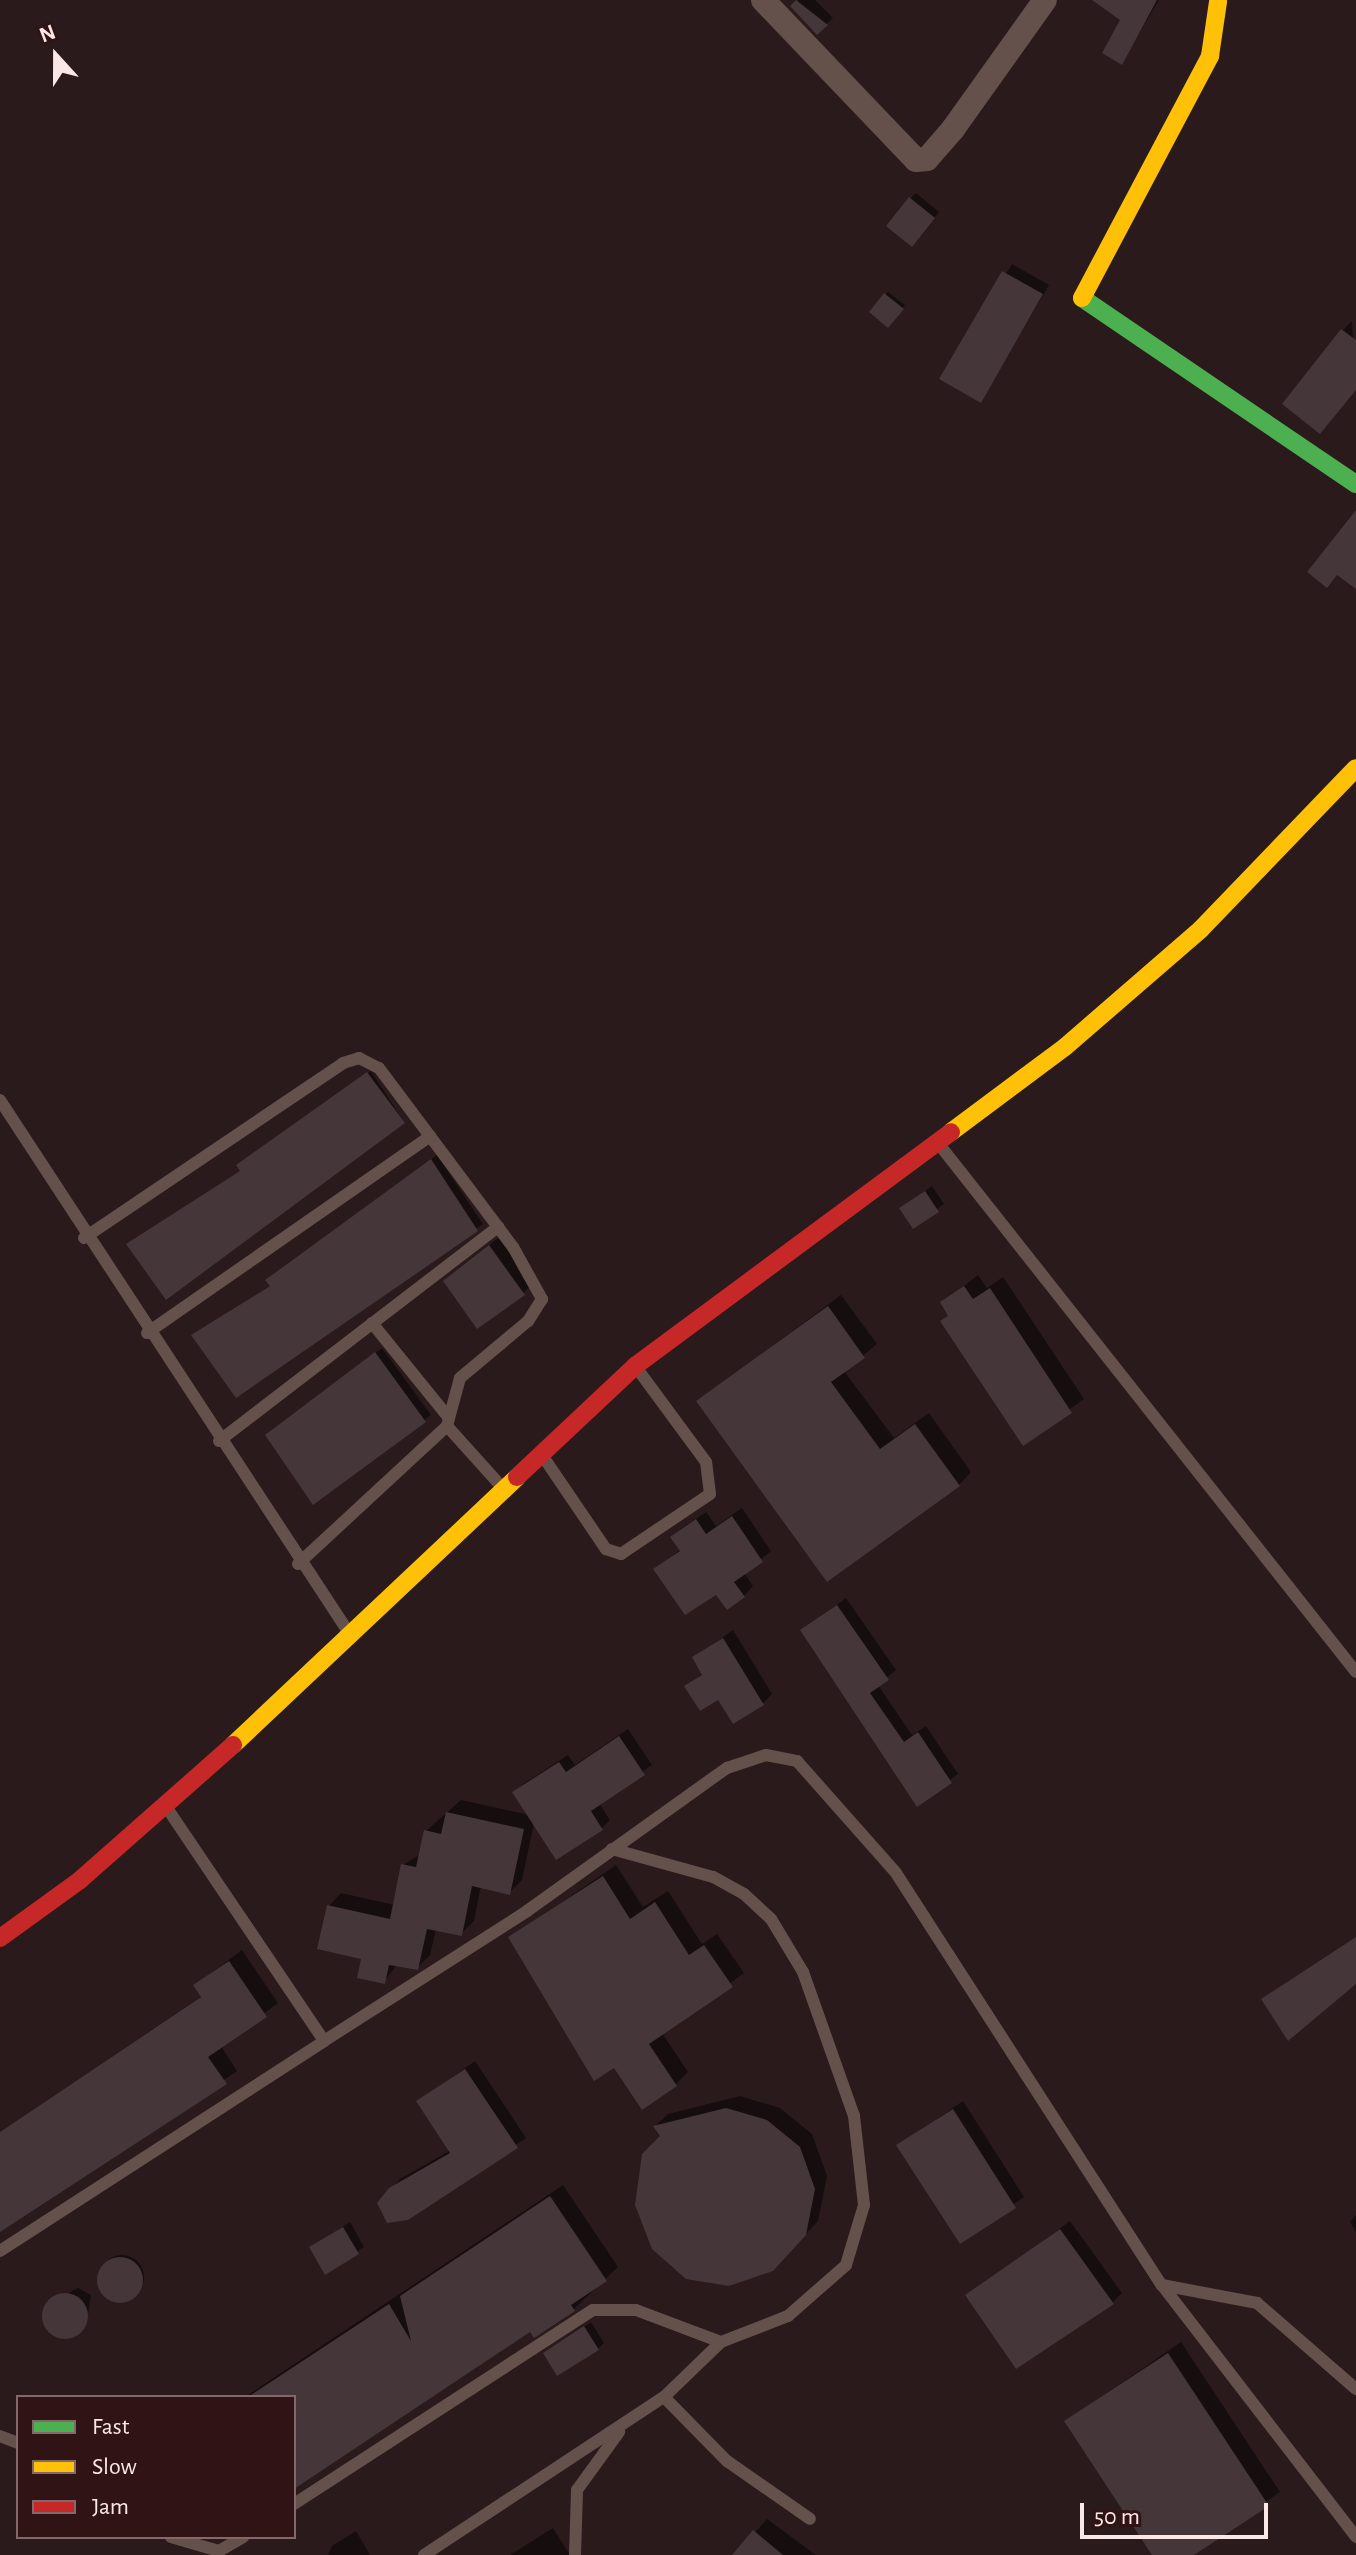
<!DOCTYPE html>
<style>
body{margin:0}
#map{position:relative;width:1356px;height:2555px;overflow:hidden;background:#2a1a1b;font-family:"Alegreya Sans",sans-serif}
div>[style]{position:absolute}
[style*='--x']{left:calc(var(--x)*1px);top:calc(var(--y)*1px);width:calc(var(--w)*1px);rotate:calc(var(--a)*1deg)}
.shadow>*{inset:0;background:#0007}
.round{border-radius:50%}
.building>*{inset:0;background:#443639}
.lane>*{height:12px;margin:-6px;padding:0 6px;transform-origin:6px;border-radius:6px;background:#64514b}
.street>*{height:24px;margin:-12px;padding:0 12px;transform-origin:12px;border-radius:12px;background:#64514b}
.fast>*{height:18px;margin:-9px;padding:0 9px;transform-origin:9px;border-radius:9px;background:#4caf50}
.slow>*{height:18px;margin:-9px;padding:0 9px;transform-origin:9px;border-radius:9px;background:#ffc107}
.jam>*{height:18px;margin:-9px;padding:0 9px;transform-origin:9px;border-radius:9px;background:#c62828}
span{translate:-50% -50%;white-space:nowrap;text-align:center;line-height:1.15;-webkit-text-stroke:6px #301415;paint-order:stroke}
.legend{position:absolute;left:16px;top:2395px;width:280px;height:144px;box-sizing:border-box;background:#301415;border:2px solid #826869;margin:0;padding:10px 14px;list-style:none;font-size:24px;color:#fce7e7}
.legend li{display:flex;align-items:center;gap:16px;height:40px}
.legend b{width:40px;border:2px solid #826869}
.north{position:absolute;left:16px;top:16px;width:80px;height:80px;-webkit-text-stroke:6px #301415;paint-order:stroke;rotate:339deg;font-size:22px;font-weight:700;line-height:32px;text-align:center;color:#fce7e7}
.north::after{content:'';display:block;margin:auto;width:28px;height:36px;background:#fce7e7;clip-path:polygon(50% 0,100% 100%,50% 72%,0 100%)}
.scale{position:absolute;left:1080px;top:2503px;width:188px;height:36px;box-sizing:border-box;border:4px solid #fce7e7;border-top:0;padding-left:10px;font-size:24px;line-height:28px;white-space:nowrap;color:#fce7e7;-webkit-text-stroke:6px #301415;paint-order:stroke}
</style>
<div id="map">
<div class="shadow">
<i style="clip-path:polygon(799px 0,815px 0,833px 18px,818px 32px,792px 6px)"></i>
<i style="clip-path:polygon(1095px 0,1159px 0,1122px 62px,1123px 20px)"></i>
<i style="clip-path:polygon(916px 193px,939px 212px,917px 239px,910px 199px)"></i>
<i style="clip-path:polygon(1012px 264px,1049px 285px,981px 401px,942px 379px)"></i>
<i style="clip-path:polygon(888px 292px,905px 305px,888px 325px,871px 311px)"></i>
<i style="clip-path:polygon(1352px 321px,1356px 389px,1284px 404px,1343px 330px)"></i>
<i style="clip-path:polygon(371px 1071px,404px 1122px,242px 1170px,242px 1162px)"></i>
<i style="clip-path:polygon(437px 1155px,483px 1224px,236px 1395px,194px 1335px,271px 1285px,273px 1274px)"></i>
<i style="clip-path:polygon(932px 1186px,944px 1204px,913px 1226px,901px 1208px)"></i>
<i style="clip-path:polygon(499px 1237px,533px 1284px,523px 1293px,445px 1281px)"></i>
<i style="clip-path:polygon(978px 1275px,987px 1288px,1003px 1277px,1084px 1399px,1023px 1443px,943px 1321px,950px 1314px,942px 1303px)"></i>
<i style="clip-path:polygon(841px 1295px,877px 1344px,844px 1371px,894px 1438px,929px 1413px,971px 1472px,959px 1485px,699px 1401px)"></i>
<i style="clip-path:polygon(382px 1348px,431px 1415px,314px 1502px,273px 1429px)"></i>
<i style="clip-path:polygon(742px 1508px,771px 1551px,744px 1573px,753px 1586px,744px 1596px,656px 1569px,681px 1549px,673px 1537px,682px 1528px,706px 1512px,716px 1526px)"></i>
<i style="clip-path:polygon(846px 1598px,896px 1670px,878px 1685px,912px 1735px,926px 1726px,958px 1774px,917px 1804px,802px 1631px)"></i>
<i style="clip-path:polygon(733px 1630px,772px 1694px,763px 1703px,687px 1687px,703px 1673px,694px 1658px)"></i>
<i style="clip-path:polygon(628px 1729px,652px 1765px,599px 1803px,610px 1820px,602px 1828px,534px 1823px,522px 1880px,509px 1893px,481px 1886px,474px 1921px,461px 1934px,436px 1929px,430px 1955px,417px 1968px,398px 1964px,384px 1981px,329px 1906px,341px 1893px,395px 1905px,403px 1865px,421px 1854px,426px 1831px,461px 1800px,529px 1815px,514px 1792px,523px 1784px,568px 1755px,575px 1765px)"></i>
<i style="clip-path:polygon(616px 1865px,643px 1907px,668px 1891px,702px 1944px,717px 1934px,744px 1973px,662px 2033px,688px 2072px,676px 2084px,614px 2066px,511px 1937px)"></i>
<i style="clip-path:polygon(242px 1950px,278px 2003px,221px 2046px,237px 2071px,0 2231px,0 2132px,202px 1996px,195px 1985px)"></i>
<i style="clip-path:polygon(475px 2061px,526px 2138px,407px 2218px,382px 2214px,379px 2204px,400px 2179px,451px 2150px,418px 2101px)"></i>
<i style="clip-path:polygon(740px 2096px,780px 2108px,812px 2134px,827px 2176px,818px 2221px,786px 2256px,655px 2126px,668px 2114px)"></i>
<i style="clip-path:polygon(963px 2101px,1024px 2197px,960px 2241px,899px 2145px)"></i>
<i style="clip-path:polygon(563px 2185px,618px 2267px,574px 2309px,531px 2329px,294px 2487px,294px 2397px,245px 2397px)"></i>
<i style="clip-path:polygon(1356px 2215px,1356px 2232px,1350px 2222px)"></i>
<i style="clip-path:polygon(1070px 2221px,1122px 2293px,1113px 2302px,968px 2295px)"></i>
<i style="clip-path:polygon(350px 2222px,364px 2247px,326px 2272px,312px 2247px)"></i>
<i class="round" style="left:100px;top:2255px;width:44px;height:44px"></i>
<i style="clip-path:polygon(78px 2288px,91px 2295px,87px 2321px,53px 2335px,45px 2318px,49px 2303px)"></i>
<i style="clip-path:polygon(591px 2322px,604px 2343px,598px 2349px,552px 2348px)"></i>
<i style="clip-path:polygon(1181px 2342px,1280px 2492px,1190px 2555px,1154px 2555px,1066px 2421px)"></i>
<i style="clip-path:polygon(767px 2519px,816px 2555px,735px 2555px)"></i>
<i style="clip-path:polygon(553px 2528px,570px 2555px,510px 2555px)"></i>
<i style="clip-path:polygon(356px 2531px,370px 2555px,328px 2555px,332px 2546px)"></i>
</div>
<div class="building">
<i style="clip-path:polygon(796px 0,828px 25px,817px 35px,790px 6px)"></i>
<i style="clip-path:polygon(1092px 0,1157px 0,1122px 65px,1102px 53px,1120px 20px)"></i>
<i style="clip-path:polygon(909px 197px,935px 218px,912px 247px,886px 226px)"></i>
<i style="clip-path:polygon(1002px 271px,1043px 294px,981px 403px,939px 379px)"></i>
<i style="clip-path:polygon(884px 293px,904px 309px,888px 328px,869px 312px)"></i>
<i style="clip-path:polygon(1341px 329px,1356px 340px,1356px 390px,1320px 434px,1282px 404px)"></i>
<i style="clip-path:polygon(1356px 510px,1356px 589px,1337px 575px,1327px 588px,1307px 572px)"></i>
<i style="clip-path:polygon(367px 1072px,405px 1123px,166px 1300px,126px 1244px,240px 1171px,236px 1165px)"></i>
<i style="clip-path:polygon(431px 1159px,478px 1231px,236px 1398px,191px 1335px,270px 1286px,265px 1280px)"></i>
<i style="clip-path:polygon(925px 1191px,939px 1212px,913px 1229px,899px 1208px)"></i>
<i style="clip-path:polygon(489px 1245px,525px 1295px,477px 1329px,443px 1281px)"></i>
<i style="clip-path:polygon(964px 1286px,973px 1299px,990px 1288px,1072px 1413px,1023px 1446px,940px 1321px,948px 1316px,940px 1302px)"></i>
<i style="clip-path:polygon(828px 1306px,865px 1358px,831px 1382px,880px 1449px,915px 1424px,960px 1486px,827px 1582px,696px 1401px)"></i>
<i style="clip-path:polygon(375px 1352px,426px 1422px,313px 1505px,265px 1435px)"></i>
<i style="clip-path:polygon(732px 1516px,763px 1562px,734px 1582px,745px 1597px,727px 1610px,716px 1595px,685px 1615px,653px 1569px,680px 1551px,670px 1537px,696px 1519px,706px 1534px)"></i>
<i style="clip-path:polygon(837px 1605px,889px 1680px,870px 1693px,904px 1742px,918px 1732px,952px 1783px,917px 1807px,800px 1630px)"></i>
<i style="clip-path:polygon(723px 1638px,764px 1705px,733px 1724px,718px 1700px,700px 1711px,684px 1686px,702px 1675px,692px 1657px)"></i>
<i style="clip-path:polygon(619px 1736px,645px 1775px,591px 1811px,603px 1830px,556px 1860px,512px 1792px,559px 1762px,566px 1772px)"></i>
<i style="clip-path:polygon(446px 1812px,524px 1829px,510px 1895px,472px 1886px,462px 1936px,427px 1929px,418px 1970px,389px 1965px,385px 1984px,357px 1978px,361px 1959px,317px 1949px,327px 1905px,390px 1919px,401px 1864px,416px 1867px,424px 1830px,441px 1834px)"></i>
<i style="clip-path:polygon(603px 1876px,630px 1919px,655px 1902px,689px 1955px,704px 1945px,733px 1987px,649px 2044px,677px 2086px,642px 2110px,614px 2068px,594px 2081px,508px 1937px)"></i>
<i style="clip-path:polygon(1356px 1937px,1356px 1984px,1288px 2041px,1261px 1999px)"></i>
<i style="clip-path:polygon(229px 1961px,267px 2017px,208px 2057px,227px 2084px,0 2232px,0 2132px,201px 1997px,193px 1985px)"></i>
<i style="clip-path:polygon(465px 2069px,518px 2148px,408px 2220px,387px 2223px,377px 2203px,389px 2188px,450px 2153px,416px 2101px)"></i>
<i style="clip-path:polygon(726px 2108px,767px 2120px,800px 2147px,815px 2189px,806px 2235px,773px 2271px,729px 2286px,686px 2279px,652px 2249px,635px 2205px,642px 2154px,660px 2136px,653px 2126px)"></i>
<i style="clip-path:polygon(953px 2109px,1016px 2208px,960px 2244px,896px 2145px)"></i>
<i style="clip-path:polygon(550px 2196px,607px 2281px,571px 2305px,575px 2311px,534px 2338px,530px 2332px,294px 2489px,294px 2397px,248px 2397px,389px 2304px,411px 2341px,400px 2296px)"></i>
<i style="clip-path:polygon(343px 2227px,359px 2254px,325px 2275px,309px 2247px)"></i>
<i style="clip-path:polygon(1060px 2229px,1114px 2304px,1016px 2369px,965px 2295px)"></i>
<i class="round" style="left:97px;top:2257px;width:46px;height:46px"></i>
<i class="round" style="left:42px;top:2293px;width:46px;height:46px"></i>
<i style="clip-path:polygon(584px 2326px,599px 2350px,557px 2376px,543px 2353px)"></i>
<i style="clip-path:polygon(1168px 2353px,1269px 2506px,1194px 2555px,1152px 2555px,1064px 2421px)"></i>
<i style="clip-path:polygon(753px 2530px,783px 2555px,732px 2555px)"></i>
</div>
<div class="lane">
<i style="--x:0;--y:1100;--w:637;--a:56.78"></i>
<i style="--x:938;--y:1143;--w:674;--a:51.69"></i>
<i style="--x:84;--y:1238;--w:313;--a:-34"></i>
<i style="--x:343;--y:1063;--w:17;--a:-17"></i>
<i style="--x:359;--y:1058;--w:22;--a:27"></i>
<i style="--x:379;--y:1068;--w:224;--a:53.2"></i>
<i style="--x:513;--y:1247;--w:60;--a:60.9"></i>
<i style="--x:542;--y:1299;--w:26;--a:122"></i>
<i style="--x:528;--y:1321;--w:89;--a:140"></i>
<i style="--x:460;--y:1378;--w:50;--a:105.2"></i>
<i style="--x:447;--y:1426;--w:82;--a:48"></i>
<i style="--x:372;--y:1323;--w:122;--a:51"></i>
<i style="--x:147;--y:1333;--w:345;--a:-34.8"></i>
<i style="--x:219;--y:1441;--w:352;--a:-37.5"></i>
<i style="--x:542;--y:1455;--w:114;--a:55.8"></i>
<i style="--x:606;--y:1549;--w:16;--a:18"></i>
<i style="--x:621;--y:1554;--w:107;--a:-34"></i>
<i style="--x:710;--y:1494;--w:32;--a:-97"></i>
<i style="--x:706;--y:1462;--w:118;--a:-126.4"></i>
<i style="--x:298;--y:1564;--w:203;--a:-42.8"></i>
<i style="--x:167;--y:1808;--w:281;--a:56"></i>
<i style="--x:324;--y:2041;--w:241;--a:-32.6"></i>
<i style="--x:527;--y:1911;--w:246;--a:-35.6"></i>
<i style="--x:727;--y:1768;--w:41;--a:-18.4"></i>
<i style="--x:766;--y:1755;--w:32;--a:11"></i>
<i style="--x:797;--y:1761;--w:149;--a:48.5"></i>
<i style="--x:896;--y:1873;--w:490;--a:57.2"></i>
<i style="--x:1162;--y:2285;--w:318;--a:52.4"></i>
<i style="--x:0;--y:2251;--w:386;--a:-32.9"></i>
<i style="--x:1162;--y:2285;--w:97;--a:10.7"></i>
<i style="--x:1257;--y:2303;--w:131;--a:41"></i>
<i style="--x:664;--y:2397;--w:90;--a:45.5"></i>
<i style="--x:727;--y:2461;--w:101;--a:34.9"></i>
<i style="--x:0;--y:2436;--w:19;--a:21"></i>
<i style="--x:294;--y:2504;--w:356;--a:-33"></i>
<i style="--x:593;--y:2310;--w:43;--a:0"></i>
<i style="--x:636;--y:2310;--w:91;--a:20.6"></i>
<i style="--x:721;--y:2342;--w:72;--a:-21.2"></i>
<i style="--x:788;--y:2316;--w:77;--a:-41.3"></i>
<i style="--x:846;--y:2265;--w:63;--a:-73.3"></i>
<i style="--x:864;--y:2205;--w:90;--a:-96.4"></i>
<i style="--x:854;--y:2116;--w:153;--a:-109.5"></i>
<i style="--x:803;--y:1972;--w:62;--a:-121.1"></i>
<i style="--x:771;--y:1919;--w:37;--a:-137"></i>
<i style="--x:744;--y:1894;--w:35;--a:-151"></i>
<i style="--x:713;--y:1877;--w:105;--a:-164.5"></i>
<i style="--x:171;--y:2537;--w:50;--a:16.3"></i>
<i style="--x:219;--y:2551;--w:28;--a:-30"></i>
<i style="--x:424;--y:2555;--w:287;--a:-33.4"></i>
<i style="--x:664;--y:2397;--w:79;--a:-44"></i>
<i style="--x:575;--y:2555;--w:65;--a:-88.2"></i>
<i style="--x:577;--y:2490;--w:72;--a:-54.1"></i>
</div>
<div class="street">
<i style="--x:763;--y:0;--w:221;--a:46.3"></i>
<i style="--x:916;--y:160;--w:11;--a:-5"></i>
<i style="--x:927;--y:159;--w:40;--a:-49"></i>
<i style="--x:953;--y:129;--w:158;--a:-54.5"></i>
</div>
<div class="fast">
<i style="--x:1082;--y:298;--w:331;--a:34.2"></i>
</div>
<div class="slow">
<i style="--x:1082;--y:298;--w:274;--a:-62.1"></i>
<i style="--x:1210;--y:56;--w:55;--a:-81.6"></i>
<i style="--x:951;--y:1132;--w:142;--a:-36.7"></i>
<i style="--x:1065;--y:1047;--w:180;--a:-40.9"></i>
<i style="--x:1201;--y:929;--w:223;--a:-46.1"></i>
<i style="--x:233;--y:1745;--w:390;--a:-43.3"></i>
</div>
<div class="jam">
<i style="--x:517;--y:1477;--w:162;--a:-43.2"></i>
<i style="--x:635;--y:1366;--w:393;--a:-36.5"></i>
<i style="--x:0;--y:1938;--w:99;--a:-35.9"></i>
<i style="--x:80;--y:1880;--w:204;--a:-41.4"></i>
</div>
<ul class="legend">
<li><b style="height:10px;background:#4caf50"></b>Fast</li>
<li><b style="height:10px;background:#ffc107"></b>Slow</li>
<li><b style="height:10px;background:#c62828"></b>Jam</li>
</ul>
<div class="north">N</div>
<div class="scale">50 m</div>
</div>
